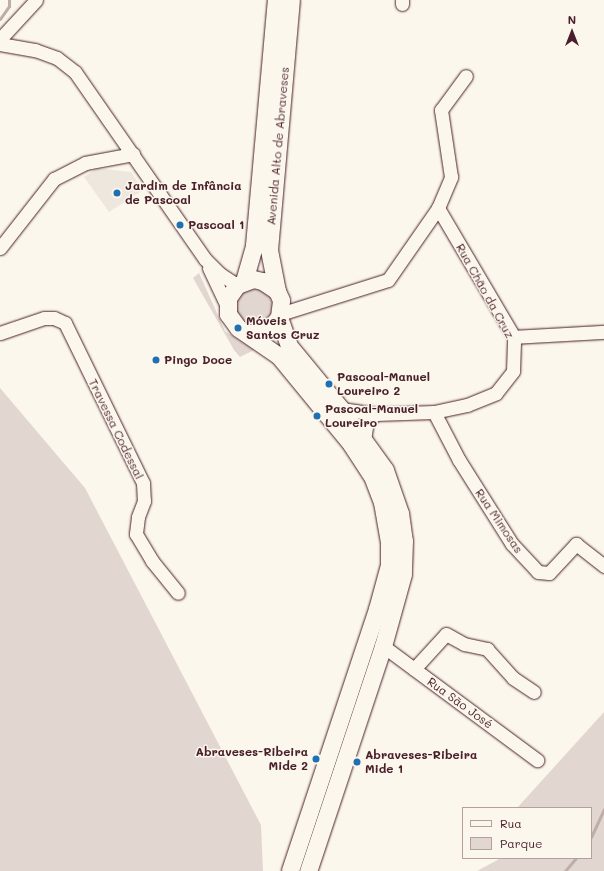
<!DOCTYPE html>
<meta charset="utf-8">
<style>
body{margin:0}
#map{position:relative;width:604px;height:871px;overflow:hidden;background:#fbf7ec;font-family:Mali,sans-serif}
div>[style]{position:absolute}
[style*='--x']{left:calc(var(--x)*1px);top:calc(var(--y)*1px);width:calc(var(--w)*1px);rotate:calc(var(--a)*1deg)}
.built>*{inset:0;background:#eee7de}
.green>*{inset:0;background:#e2d7d0}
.round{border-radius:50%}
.stream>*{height:3px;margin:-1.5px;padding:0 1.5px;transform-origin:1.5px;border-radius:1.5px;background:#bfadaa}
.roads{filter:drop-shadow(0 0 1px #4a1f2b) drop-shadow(0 0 1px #4a1f2b)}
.minor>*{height:13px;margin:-6.5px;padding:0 6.5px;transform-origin:6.5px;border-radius:6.5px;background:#fbf7ec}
.major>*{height:17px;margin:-8.5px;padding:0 8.5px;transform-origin:8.5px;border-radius:8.5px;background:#fbf7ec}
.dots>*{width:11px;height:11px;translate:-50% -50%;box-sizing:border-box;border:2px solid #fbf7ec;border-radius:50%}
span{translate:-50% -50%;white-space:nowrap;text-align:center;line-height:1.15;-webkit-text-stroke:3px #fbf7ec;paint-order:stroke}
.street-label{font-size:12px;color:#4a1f2b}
.poi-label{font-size:12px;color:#4a1f2b;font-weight:700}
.left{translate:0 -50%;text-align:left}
.right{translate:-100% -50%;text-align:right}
.legend{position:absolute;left:462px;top:807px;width:130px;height:52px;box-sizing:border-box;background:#fbf7ec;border:1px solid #b4a19f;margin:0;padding:5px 7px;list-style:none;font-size:12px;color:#4a1f2b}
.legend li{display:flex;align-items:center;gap:8px;height:20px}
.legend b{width:20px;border:1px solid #b4a19f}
.north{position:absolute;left:552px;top:12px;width:40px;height:40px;-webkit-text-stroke:3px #fbf7ec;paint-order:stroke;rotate:0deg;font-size:11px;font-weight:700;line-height:16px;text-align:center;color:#4a1f2b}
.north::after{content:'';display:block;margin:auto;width:14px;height:18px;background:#4a1f2b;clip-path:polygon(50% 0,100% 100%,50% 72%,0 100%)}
</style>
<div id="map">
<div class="built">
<i style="clip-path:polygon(97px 168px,131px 172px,143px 190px,109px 212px,84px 177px)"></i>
</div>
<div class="green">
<i style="clip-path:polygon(199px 273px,225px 331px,254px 350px,240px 357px,234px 350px,193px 278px)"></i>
<i class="round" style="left:236px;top:288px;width:36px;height:36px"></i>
<i style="clip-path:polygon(0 388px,85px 488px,261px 825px,263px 871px,0 871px)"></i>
<i style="clip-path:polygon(604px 712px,604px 871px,477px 871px,501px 858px,591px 858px,591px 808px,517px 808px)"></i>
</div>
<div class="stream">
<i style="--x:0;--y:19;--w:16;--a:-55"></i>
<i style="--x:9;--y:6;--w:6;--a:-90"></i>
<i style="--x:591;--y:837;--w:31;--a:-65"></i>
<i style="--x:565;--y:871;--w:17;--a:-50"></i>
</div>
<div class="roads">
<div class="minor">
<i style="--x:402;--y:4;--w:4;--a:-90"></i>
<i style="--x:0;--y:39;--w:53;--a:-47.3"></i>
<i style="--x:0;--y:44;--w:36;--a:10"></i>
<i style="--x:35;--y:50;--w:23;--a:20"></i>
<i style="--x:57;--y:58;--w:23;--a:38"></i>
<i style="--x:75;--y:72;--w:228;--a:55.2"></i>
<i style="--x:205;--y:259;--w:21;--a:45"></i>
<i style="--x:220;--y:274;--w:20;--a:33"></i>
<i style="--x:0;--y:248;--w:88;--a:-52"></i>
<i style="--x:54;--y:179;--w:35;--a:-27"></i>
<i style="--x:85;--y:163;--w:49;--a:-10.6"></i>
<i style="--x:209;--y:268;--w:42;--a:64.7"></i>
<i style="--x:280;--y:314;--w:113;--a:-17.5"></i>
<i style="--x:388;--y:280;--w:88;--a:-55.2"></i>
<i style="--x:438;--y:208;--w:34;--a:-67"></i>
<i style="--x:451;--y:177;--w:68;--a:-98.5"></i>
<i style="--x:441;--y:110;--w:42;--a:-53.7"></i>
<i style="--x:0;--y:333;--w:46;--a:-18.8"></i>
<i style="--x:44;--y:318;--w:10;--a:0"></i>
<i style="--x:54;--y:318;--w:12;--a:24"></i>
<i style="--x:65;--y:323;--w:178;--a:64"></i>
<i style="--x:143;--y:483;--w:18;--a:87"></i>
<i style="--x:144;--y:501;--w:17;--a:111"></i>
<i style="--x:138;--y:517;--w:17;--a:97"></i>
<i style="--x:136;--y:534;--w:31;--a:59"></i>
<i style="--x:152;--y:561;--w:41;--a:50.9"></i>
<i style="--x:514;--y:337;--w:90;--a:-3.2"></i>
<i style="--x:341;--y:409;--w:35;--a:8"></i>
<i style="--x:376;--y:414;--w:58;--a:-2"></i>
<i style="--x:434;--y:412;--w:34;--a:-12"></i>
<i style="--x:467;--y:405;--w:31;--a:-22"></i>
<i style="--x:496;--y:393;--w:28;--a:-52"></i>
<i style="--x:513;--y:371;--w:34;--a:-88"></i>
<i style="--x:514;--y:337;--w:150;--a:-120.5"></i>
<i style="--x:434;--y:412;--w:54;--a:62.5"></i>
<i style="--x:459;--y:460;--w:99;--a:57.8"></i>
<i style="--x:512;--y:544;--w:38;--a:47"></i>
<i style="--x:538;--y:572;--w:11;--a:5"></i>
<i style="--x:549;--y:573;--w:40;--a:-47"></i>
<i style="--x:576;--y:544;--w:36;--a:38"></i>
<i style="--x:364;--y:440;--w:19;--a:-81"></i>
<i style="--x:367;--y:421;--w:11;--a:-38"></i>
<i style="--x:383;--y:646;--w:192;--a:36.5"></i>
<i style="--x:414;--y:669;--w:47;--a:-47.6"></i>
<i style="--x:446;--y:634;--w:21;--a:29"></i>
<i style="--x:464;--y:644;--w:24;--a:12"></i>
<i style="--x:487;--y:649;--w:39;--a:48"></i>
<i style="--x:513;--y:678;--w:25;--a:34"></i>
</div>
<div class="major">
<i style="--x:244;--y:281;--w:37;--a:-74"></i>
<i style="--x:254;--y:245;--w:246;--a:-84.9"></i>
<i style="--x:277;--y:291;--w:42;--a:-101"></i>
<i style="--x:269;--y:250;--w:251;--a:-85"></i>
<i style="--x:279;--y:317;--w:31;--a:71"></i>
<i style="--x:289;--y:346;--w:82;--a:50.5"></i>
<i style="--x:341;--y:409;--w:75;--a:54.2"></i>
<i style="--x:385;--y:470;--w:46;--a:70.8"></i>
<i style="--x:400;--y:513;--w:28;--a:82"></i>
<i style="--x:404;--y:541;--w:33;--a:92"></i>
<i style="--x:403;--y:574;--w:75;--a:105.5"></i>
<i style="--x:383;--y:646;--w:237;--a:108.4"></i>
<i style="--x:245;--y:332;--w:8;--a:7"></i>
<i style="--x:253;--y:333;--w:16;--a:-14"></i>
<i style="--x:269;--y:329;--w:16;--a:-50"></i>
<i style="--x:279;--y:317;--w:17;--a:-83"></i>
<i style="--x:281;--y:300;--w:10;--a:-114"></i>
<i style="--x:277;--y:291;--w:18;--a:-146"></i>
<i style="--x:262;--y:281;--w:9;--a:-167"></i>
<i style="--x:253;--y:279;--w:17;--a:159"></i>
<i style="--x:237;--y:285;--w:16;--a:125"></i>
<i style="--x:228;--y:298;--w:16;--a:90"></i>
<i style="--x:228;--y:314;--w:17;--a:54"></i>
<i style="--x:238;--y:328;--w:50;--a:34.3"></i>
<i style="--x:279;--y:356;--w:114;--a:50.7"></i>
<i style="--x:351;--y:444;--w:38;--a:57"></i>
<i style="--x:372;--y:476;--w:28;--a:69"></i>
<i style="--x:382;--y:502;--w:41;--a:80.1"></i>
<i style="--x:389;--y:542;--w:23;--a:90"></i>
<i style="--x:389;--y:565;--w:46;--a:105.3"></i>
<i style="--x:377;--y:609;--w:276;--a:108.4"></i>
</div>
</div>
<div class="dots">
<i style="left:117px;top:193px;background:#1f6fb2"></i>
<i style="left:180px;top:225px;background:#1f6fb2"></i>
<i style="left:238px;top:328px;background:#1f6fb2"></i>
<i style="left:156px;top:360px;background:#1f6fb2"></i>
<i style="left:329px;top:384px;background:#1f6fb2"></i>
<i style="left:317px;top:416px;background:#1f6fb2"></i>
<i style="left:316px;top:759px;background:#1f6fb2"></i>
<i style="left:357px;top:762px;background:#1f6fb2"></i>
</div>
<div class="street-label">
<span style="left:278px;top:146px;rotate:-85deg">Avenida Alto de Abraveses</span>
<span style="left:485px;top:291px;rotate:61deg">Rua Chão da Cruz</span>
<span style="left:116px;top:429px;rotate:64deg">Travessa Codessal</span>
<span style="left:499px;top:521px;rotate:56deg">Rua Mimosas</span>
<span style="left:460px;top:703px;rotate:36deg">Rua São José</span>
</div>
<div class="poi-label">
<span class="left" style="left:125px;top:193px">Jardim de Infância<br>de Pascoal</span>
<span class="left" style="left:188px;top:225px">Pascoal 1</span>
<span class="left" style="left:246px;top:328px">Móveis<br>Santos Cruz</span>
<span class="left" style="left:164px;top:360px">Pingo Doce</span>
<span class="left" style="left:337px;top:384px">Pascoal-Manuel<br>Loureiro 2</span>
<span class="left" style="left:325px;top:416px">Pascoal-Manuel<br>Loureiro</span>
<span class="right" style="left:308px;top:759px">Abraveses-Ribeira<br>Mide 2</span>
<span class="left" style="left:365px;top:762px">Abraveses-Ribeira<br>Mide 1</span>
</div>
<ul class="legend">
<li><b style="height:5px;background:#fbf7ec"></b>Rua</li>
<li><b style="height:11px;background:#e2d7d0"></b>Parque</li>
</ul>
<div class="north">N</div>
</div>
